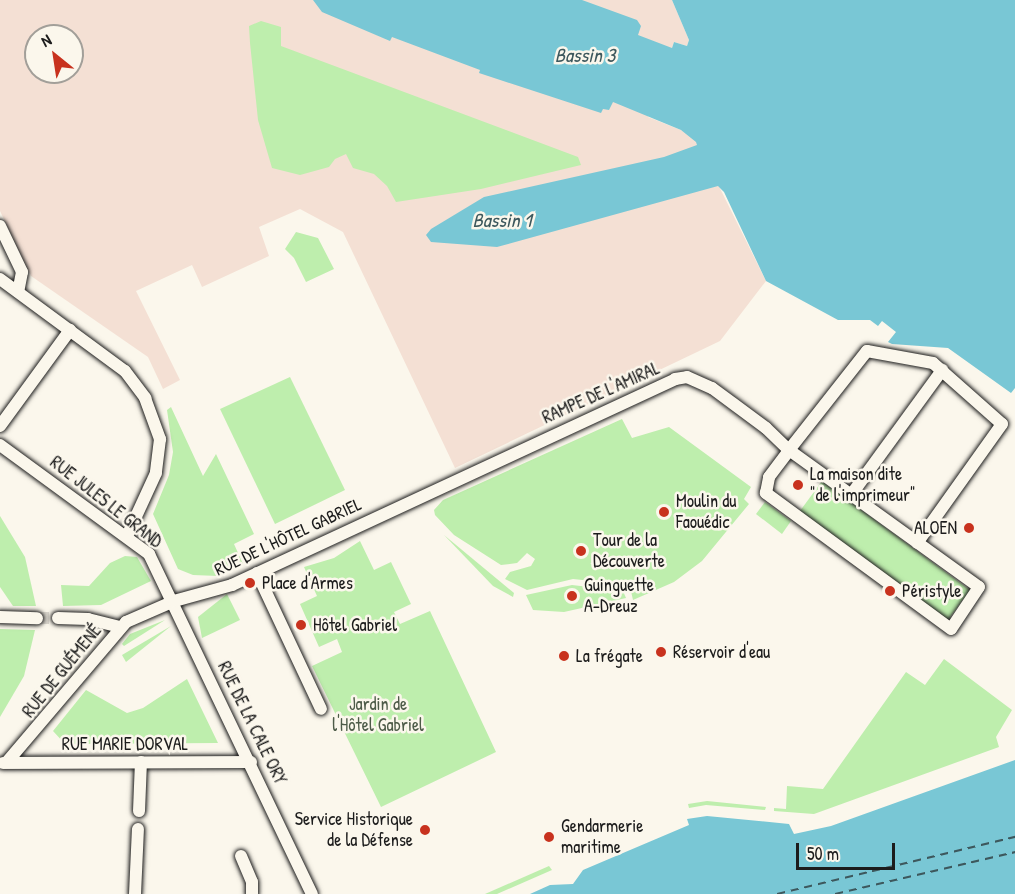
<!DOCTYPE html>
<meta charset="utf-8">
<style>
body{margin:0}
#map{position:relative;width:1015px;height:894px;overflow:hidden;background:#fbf7ec;font-family:"Patrick Hand",sans-serif}
div>[style]{position:absolute}
[style*='--x']{left:calc(var(--x)*1px);top:calc(var(--y)*1px);width:calc(var(--w)*1px);rotate:calc(var(--a)*1deg)}
.built>*{inset:0;background:#f4e0d4}
.green>*{inset:0;background:#beeead}
.water>*{inset:0;background:#79c7d5}
.ferry>*{height:1.5px;margin-top:-0.75px;transform-origin:0;background:repeating-linear-gradient(90deg,#3d585d 0 8px,transparent 0 14px)}
.street-tunnel>*{height:12px;margin-top:-6px;transform-origin:0;background:repeating-linear-gradient(90deg,#dad6cd 0 12px,transparent 0 18px)}
.roads{filter:drop-shadow(0 0 2px #1c1c1c) drop-shadow(0 0 2px #1c1c1c)}
.street>*{height:12px;margin:-6px;padding:0 6px;transform-origin:6px;border-radius:6px;background:#fbf7ec}
.dots>*{width:16px;height:16px;translate:-50% -50%;box-sizing:border-box;border:3px solid #fbf7ec;border-radius:50%}
span{translate:-50% -50%;white-space:nowrap;text-align:center;line-height:1.15;-webkit-text-stroke:5px #fbf7ec;paint-order:stroke}
.street-label{font-size:18px;color:#1c1c1c}
.poi-label{font-size:18px;color:#1c1c1c}
.left{translate:0 -50%;text-align:left}
.right{translate:-100% -50%;text-align:right}
.park-label{font-size:18px;color:#4d5b48}
.water-label{font-size:20px;color:#3d585d;font-style:italic}
.north{position:absolute;left:24px;top:24px;width:60px;height:60px;box-sizing:border-box;background:#fbf7ec;border:2px solid #a29f99;border-radius:50%;rotate:330deg;font-size:16px;font-weight:700;line-height:24px;text-align:center;color:#1c1c1c}
.north::after{content:'';display:block;margin:auto;width:21px;height:27px;background:#c8321e;clip-path:polygon(50% 0,100% 100%,50% 72%,0 100%)}
.scale{position:absolute;left:796px;top:843px;width:99px;height:27px;box-sizing:border-box;border:3px solid #1c1c1c;border-top:0;padding-left:8px;font-size:18px;line-height:21px;white-space:nowrap;color:#1c1c1c;-webkit-text-stroke:4px #fbf7ec;paint-order:stroke}
</style>
<div id="map">
<div class="built">
<i style="clip-path:polygon(evenodd,0 0,672px 0,689px 40px,687px 46px,674px 42px,648px 117px,681px 130px,696px 140px,766px 281px,720px 341px,455px 468px,343px 232px,300px 209px,259px 227px,269px 256px,202px 287px,192px 265px,136px 291px,180px 380px,163px 389px,148px 357px,31px 276px,0 211px,0 0,36px 36px,72px 36px,72px 72px,36px 72px,36px 36px)"></i>
</div>
<div class="green">
<i style="clip-path:polygon(261px 21px,281px 27px,281px 46px,578px 157px,581px 165px,481px 189px,396px 202px,387px 186px,374px 174px,353px 168px,346px 154px,335px 159px,329px 167px,300px 175px,272px 168px,258px 120px,250px 43px,249px 26px)"></i>
<i style="clip-path:polygon(296px 232px,318px 238px,334px 269px,306px 282px,294px 258px,285px 249px)"></i>
<i style="clip-path:polygon(290px 377px,345px 490px,275px 524px,220px 409px)"></i>
<i style="clip-path:polygon(171px 407px,203px 476px,216px 454px,254px 534px,234px 544px,243px 564px,218px 576px,193px 575px,178px 569px,153px 514px,169px 475px,173px 452px,167px 410px)"></i>
<i style="clip-path:polygon(622px 419px,632px 438px,669px 427px,751px 487px,744px 499px,749px 504px,702px 561px,674px 582px,633px 600px,630px 587px,592px 581px,573px 579px,527px 590px,505px 579px,510px 572px,531px 566px,535px 559px,527px 553px,517px 563px,501px 565px,454px 535px,435px 515px,434px 510px,443px 500px)"></i>
<i style="clip-path:polygon(822px 481px,970px 590px,948px 620px,800px 511px)"></i>
<i style="clip-path:polygon(765px 502px,791px 521px,782px 534px,756px 514px)"></i>
<i style="clip-path:polygon(0 516px,25px 557px,36px 606px,13px 606px,0 587px)"></i>
<i style="clip-path:polygon(444px 535px,514px 593px,513px 597px,493px 586px)"></i>
<i style="clip-path:polygon(360px 541px,374px 570px,391px 562px,411px 604px,394px 612px,400px 624px,430px 611px,496px 752px,381px 807px,312px 666px,342px 652px,337px 639px,319px 647px,300px 604px,317px 596px,304px 567px,334px 558px)"></i>
<i style="clip-path:polygon(125px 556px,137px 557px,151px 581px,101px 605px,63px 606px,61px 585px,89px 586px,110px 563px)"></i>
<i style="clip-path:polygon(572px 585px,623px 591px,626px 598px,564px 612px,533px 610px,526px 595px)"></i>
<i style="clip-path:polygon(227px 594px,240px 620px,202px 638px,198px 617px)"></i>
<i style="clip-path:polygon(165px 620px,124px 646px,122px 644px,130px 634px)"></i>
<i style="clip-path:polygon(171px 626px,126px 662px,122px 655px)"></i>
<i style="clip-path:polygon(0 629px,35px 630px,24px 676px,0 717px)"></i>
<i style="clip-path:polygon(944px 659px,1012px 710px,996px 737px,999px 747px,814px 814px,774px 811px,774px 808px,786px 809px,787px 786px,823px 789px,906px 672px,925px 685px)"></i>
<i style="clip-path:polygon(187px 679px,218px 743px,65px 744px,53px 731px,86px 690px,127px 713px,143px 708px)"></i>
<i style="clip-path:polygon(707px 801px,766px 807px,765px 810px,706px 805px,689px 808px,688px 804px)"></i>
<i style="clip-path:polygon(549px 866px,552px 870px,497px 894px,485px 894px)"></i>
</div>
<div class="water">
<i style="clip-path:polygon(313px 0,582px 0,637px 20px,641px 26px,638px 35px,672px 48px,674px 42px,687px 46px,689px 40px,672px 0,1015px 0,1015px 388px,1011px 393px,948px 348px,892px 344px,888px 342px,896px 332px,882px 321px,878px 326px,870px 320px,838px 320px,766px 281px,724px 192px,718px 186px,497px 247px,431px 242px,426px 235px,431px 229px,484px 197px,664px 157px,697px 145px,696px 142px,681px 130px,613px 102px,609px 110px,603px 109px,601px 113px,479px 73px,480px 70px,392px 37px,390px 41px,322px 12px)"></i>
<i style="clip-path:polygon(1015px 760px,1015px 894px,530px 894px,550px 885px,573px 884px,583px 870px,689px 825px,687px 819px,707px 816px,789px 824px,794px 834px,831px 826px)"></i>
</div>
<div class="ferry">
<i style="--x:777;--y:894;--w:245;--a:-13.5"></i>
<i style="--x:835;--y:894;--w:185;--a:-13.1"></i>
</div>
<div class="street-tunnel">
<i style="--x:37;--y:618;--w:21;--a:0"></i>
</div>
<div class="roads">
<div class="street">
<i style="--x:0;--y:226;--w:51;--a:64.4"></i>
<i style="--x:22;--y:272;--w:20;--a:101"></i>
<i style="--x:0;--y:279;--w:155;--a:36.4"></i>
<i style="--x:125;--y:371;--w:34;--a:53"></i>
<i style="--x:145;--y:398;--w:44;--a:69.9"></i>
<i style="--x:160;--y:439;--w:34;--a:97"></i>
<i style="--x:156;--y:473;--w:69;--a:114.7"></i>
<i style="--x:0;--y:426;--w:119;--a:-53.9"></i>
<i style="--x:0;--y:445;--w:185;--a:36.2"></i>
<i style="--x:149;--y:554;--w:377;--a:64.4"></i>
<i style="--x:851;--y:495;--w:155;--a:-53.9"></i>
<i style="--x:257;--y:573;--w:150;--a:64.8"></i>
<i style="--x:0;--y:617;--w:37;--a:2"></i>
<i style="--x:58;--y:618;--w:30;--a:2"></i>
<i style="--x:88;--y:619;--w:33;--a:14"></i>
<i style="--x:7;--y:762;--w:184;--a:-49.6"></i>
<i style="--x:126;--y:622;--w:52;--a:-23.6"></i>
<i style="--x:174;--y:601;--w:60;--a:-15.4"></i>
<i style="--x:232;--y:585;--w:489;--a:-24.9"></i>
<i style="--x:675;--y:379;--w:12;--a:-9"></i>
<i style="--x:687;--y:377;--w:27;--a:24"></i>
<i style="--x:712;--y:388;--w:67;--a:36.5"></i>
<i style="--x:766;--y:428;--w:32;--a:44"></i>
<i style="--x:789;--y:450;--w:234;--a:35.8"></i>
<i style="--x:979;--y:587;--w:50;--a:123.7"></i>
<i style="--x:951;--y:629;--w:230;--a:-143.7"></i>
<i style="--x:766;--y:493;--w:16;--a:-79"></i>
<i style="--x:769;--y:477;--w:34;--a:-53"></i>
<i style="--x:789;--y:450;--w:126;--a:-51.8"></i>
<i style="--x:867;--y:351;--w:67;--a:10.3"></i>
<i style="--x:933;--y:363;--w:92;--a:41.5"></i>
<i style="--x:1002;--y:424;--w:146;--a:125.5"></i>
<i style="--x:3;--y:763;--w:248;--a:-0.2"></i>
<i style="--x:139;--y:811;--w:49;--a:-87.7"></i>
<i style="--x:241;--y:856;--w:28;--a:67"></i>
<i style="--x:252;--y:882;--w:12;--a:90"></i>
<i style="--x:135;--y:894;--w:65;--a:-87.4"></i>
</div>
</div>
<div class="dots">
<i style="left:798px;top:485px;background:#c8321e"></i>
<i style="left:664px;top:512px;background:#c8321e"></i>
<i style="left:969px;top:528px;background:#c8321e"></i>
<i style="left:581px;top:551px;background:#c8321e"></i>
<i style="left:250px;top:583px;background:#c8321e"></i>
<i style="left:890px;top:591px;background:#c8321e"></i>
<i style="left:572px;top:596px;background:#c8321e"></i>
<i style="left:301px;top:625px;background:#c8321e"></i>
<i style="left:661px;top:652px;background:#c8321e"></i>
<i style="left:564px;top:656px;background:#c8321e"></i>
<i style="left:425px;top:830px;background:#c8321e"></i>
<i style="left:549px;top:837px;background:#c8321e"></i>
</div>
<div class="street-label">
<span style="left:601px;top:393px;rotate:-24deg">RAMPE DE L'AMIRAL</span>
<span style="left:106px;top:502px;rotate:38deg">RUE JULES LE GRAND</span>
<span style="left:288px;top:537px;rotate:-25deg">RUE DE L'HÔTEL GABRIEL</span>
<span style="left:62px;top:671px;rotate:-51deg">RUE DE GUÉMENÉ</span>
<span style="left:252px;top:723px;rotate:64deg">RUE DE LA CALE ORY</span>
<span style="left:125px;top:744px">RUE MARIE DORVAL</span>
</div>
<div class="poi-label">
<span class="left" style="left:810px;top:485px">La maison dite<br>"de l'imprimeur"</span>
<span class="left" style="left:676px;top:512px">Moulin du<br>Faouédic</span>
<span class="right" style="left:957px;top:528px">ALOEN</span>
<span class="left" style="left:593px;top:551px">Tour de la<br>Découverte</span>
<span class="left" style="left:262px;top:583px">Place d'Armes</span>
<span class="left" style="left:584px;top:596px">Guinguette<br>A-Dreuz</span>
<span class="left" style="left:902px;top:591px">Péristyle</span>
<span class="left" style="left:313px;top:625px">Hôtel Gabriel</span>
<span class="left" style="left:673px;top:652px">Réservoir d'eau</span>
<span class="left" style="left:576px;top:656px">La frégate</span>
<span class="right" style="left:413px;top:830px">Service Historique<br>de la Défense</span>
<span class="left" style="left:561px;top:837px">Gendarmerie<br>maritime</span>
</div>
<div class="park-label">
<span style="left:378px;top:715px">Jardin de<br>l'Hôtel Gabriel</span>
</div>
<div class="water-label">
<span style="left:585px;top:54px">Bassin 3</span>
<span style="left:502px;top:219px">Bassin 1</span>
</div>
<div class="north">N</div>
<div class="scale">50 m</div>
</div>
